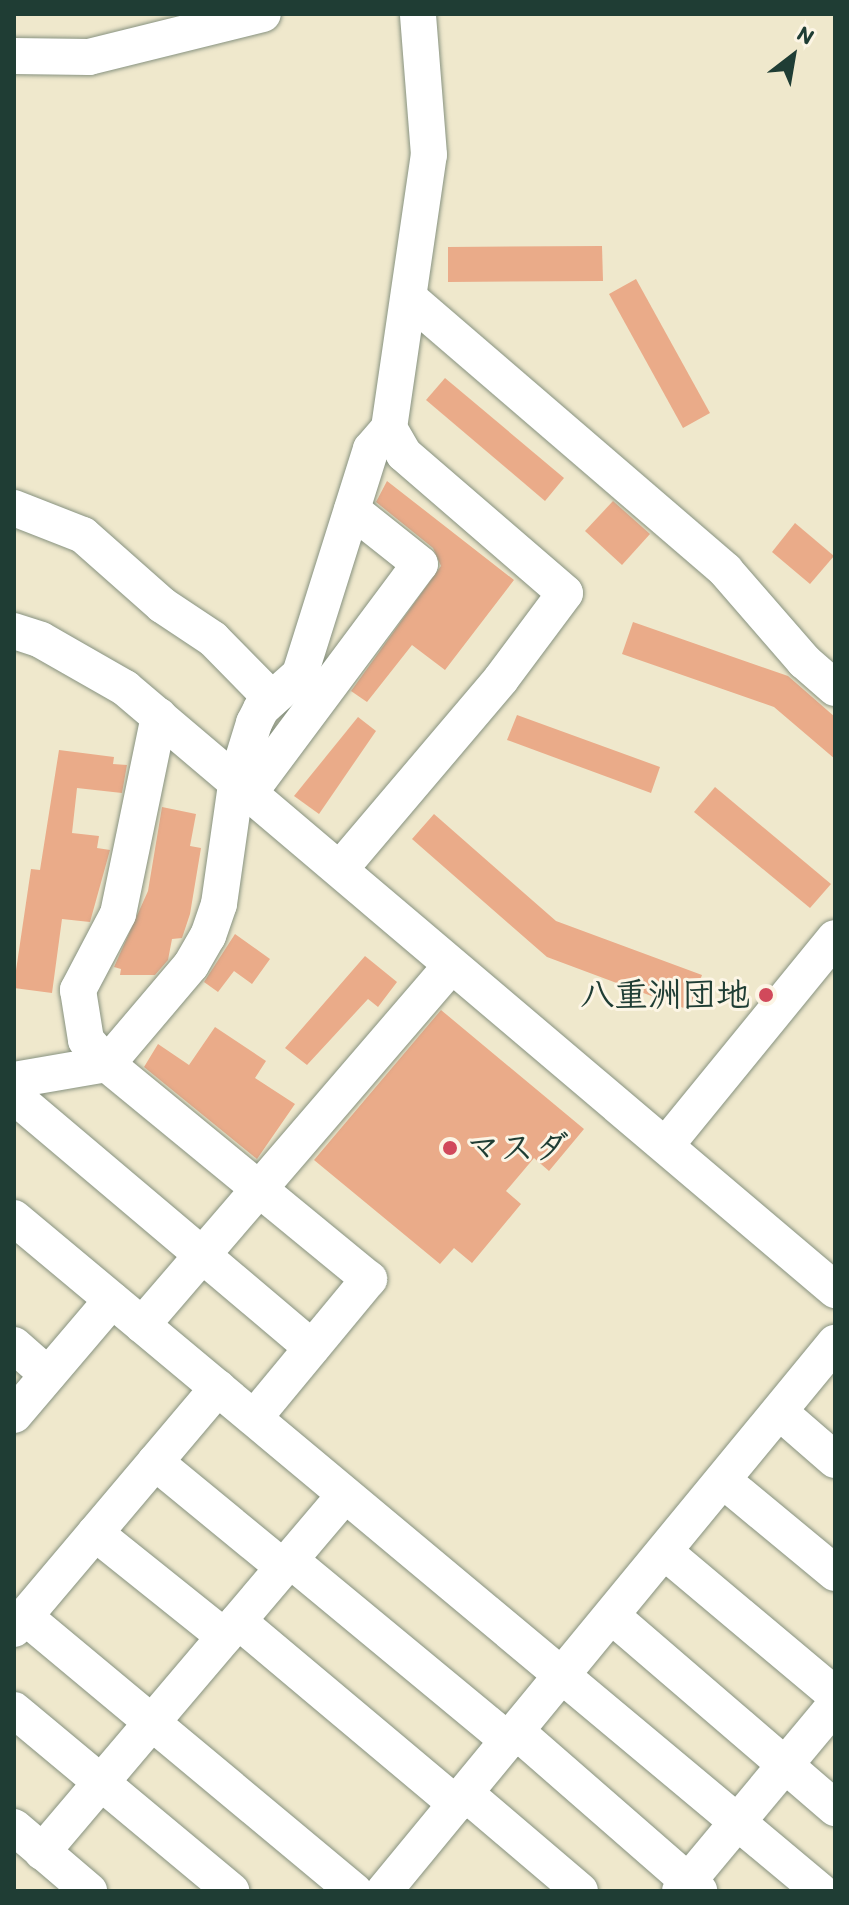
<!DOCTYPE html>
<meta charset="utf-8">
<style>
body{margin:0}
#map{position:relative;width:849px;height:1905px;overflow:hidden;background:#efe8cc;font-family:Itim,"Klee One",sans-serif}
div>[style]{position:absolute}
[style*='--x']{left:calc(var(--x)*1px);top:calc(var(--y)*1px);width:calc(var(--w)*1px);rotate:calc(var(--a)*1deg)}
.building>*{inset:0;background:#eaab89}
.roads{filter:drop-shadow(0 0 2px #879280) drop-shadow(0 0 2px #879280)}
.minor>*{height:36px;margin:-18px;padding:0 18px;transform-origin:18px;border-radius:18px;background:#fff}
.dots>*{width:22px;height:22px;translate:-50% -50%;box-sizing:border-box;border:4px solid #fcf5e5;border-radius:50%}
span{translate:-50% -50%;white-space:nowrap;text-align:center;line-height:1.15;-webkit-text-stroke:6px #fcf5e5;paint-order:stroke}
.poi-label{font-size:34px;color:#1f3d34;font-weight:700}
.right{translate:-100% -50%;text-align:right}
.left{translate:0 -50%;text-align:left}
.frame{position:absolute;inset:0;border:16px solid #1f3d34;pointer-events:none}
.north{position:absolute;left:753px;top:16px;width:80px;height:80px;-webkit-text-stroke:6px #fcf5e5;paint-order:stroke;rotate:31deg;font-size:22px;font-weight:700;line-height:32px;text-align:center;color:#1f3d34}
.north::after{content:'';display:block;margin:auto;width:28px;height:36px;background:#1f3d34;clip-path:polygon(50% 0,100% 100%,50% 72%,0 100%)}
</style>
<div id="map">
<div class="building">
<i style="clip-path:polygon(602px 246px,603px 281px,448px 282px,448px 247px)"></i>
<i style="clip-path:polygon(636px 279px,710px 413px,683px 428px,609px 294px)"></i>
<i style="clip-path:polygon(445px 378px,564px 478px,545px 501px,426px 400px)"></i>
<i style="clip-path:polygon(387px 481px,514px 580px,445px 670px,412px 645px,367px 702px,351px 691px,441px 566px,433px 548px,376px 502px)"></i>
<i style="clip-path:polygon(613px 501px,650px 534px,622px 565px,585px 531px)"></i>
<i style="clip-path:polygon(795px 523px,834px 556px,810px 584px,772px 552px)"></i>
<i style="clip-path:polygon(633px 622px,788px 676px,835px 717px,835px 759px,774px 707px,622px 654px)"></i>
<i style="clip-path:polygon(517px 715px,660px 767px,651px 793px,507px 740px)"></i>
<i style="clip-path:polygon(358px 717px,376px 731px,319px 814px,294px 796px)"></i>
<i style="clip-path:polygon(59px 750px,114px 757px,113px 764px,127px 765px,122px 793px,77px 788px,72px 833px,99px 836px,97px 848px,110px 850px,90px 922px,62px 919px,52px 993px,14px 988px,14px 984px,31px 869px,40px 870px)"></i>
<i style="clip-path:polygon(715px 787px,831px 884px,810px 908px,694px 812px)"></i>
<i style="clip-path:polygon(162px 807px,196px 814px,190px 846px,201px 848px,190px 914px,182px 938px,172px 939px,168px 960px,155px 975px,120px 975px,121px 969px,114px 967px,148px 891px)"></i>
<i style="clip-path:polygon(434px 814px,556px 921px,702px 975px,689px 1010px,547px 957px,412px 839px)"></i>
<i style="clip-path:polygon(235px 934px,270px 959px,252px 984px,234px 971px,218px 992px,204px 982px)"></i>
<i style="clip-path:polygon(365px 956px,397px 982px,378px 1007px,368px 999px,307px 1065px,285px 1048px)"></i>
<i style="clip-path:polygon(441px 1010px,584px 1129px,549px 1171px,534px 1158px,506px 1191px,521px 1204px,472px 1263px,454px 1248px,440px 1264px,314px 1160px)"></i>
<i style="clip-path:polygon(215px 1027px,266px 1061px,255px 1078px,295px 1104px,257px 1159px,144px 1067px,158px 1044px,189px 1065px)"></i>
</div>
<div class="roads">
<div class="minor">
<i style="--x:14;--y:56;--w:75;--a:0.8"></i>
<i style="--x:89;--y:57;--w:179;--a:-13.9"></i>
<i style="--x:409;--y:298;--w:417;--a:40.7"></i>
<i style="--x:725;--y:570;--w:121;--a:49"></i>
<i style="--x:804;--y:661;--w:41;--a:41.1"></i>
<i style="--x:14;--y:508;--w:74;--a:21.4"></i>
<i style="--x:83;--y:535;--w:106;--a:41.5"></i>
<i style="--x:162;--y:605;--w:61;--a:33.7"></i>
<i style="--x:213;--y:639;--w:84;--a:45.5"></i>
<i style="--x:14;--y:631;--w:28;--a:18"></i>
<i style="--x:41;--y:640;--w:97;--a:29.7"></i>
<i style="--x:125;--y:688;--w:931;--a:40.29"></i>
<i style="--x:159;--y:716;--w:202;--a:101.7"></i>
<i style="--x:118;--y:914;--w:86;--a:117.8"></i>
<i style="--x:78;--y:990;--w:51;--a:80.9"></i>
<i style="--x:86;--y:1040;--w:32;--a:49"></i>
<i style="--x:107;--y:1064;--w:339;--a:39.4"></i>
<i style="--x:369;--y:1279;--w:180;--a:129.6"></i>
<i style="--x:250;--y:792;--w:284;--a:-53.3"></i>
<i style="--x:420;--y:564;--w:87;--a:-141.5"></i>
<i style="--x:340;--y:869;--w:249;--a:-49.7"></i>
<i style="--x:501;--y:679;--w:107;--a:-53.3"></i>
<i style="--x:565;--y:593;--w:213;--a:-139.2"></i>
<i style="--x:404;--y:454;--w:30;--a:-120"></i>
<i style="--x:389;--y:428;--w:276;--a:-81.7"></i>
<i style="--x:429;--y:155;--w:141;--a:-94.5"></i>
<i style="--x:14;--y:1080;--w:94;--a:-9.8"></i>
<i style="--x:107;--y:1064;--w:130;--a:-49.7"></i>
<i style="--x:191;--y:965;--w:34;--a:-60"></i>
<i style="--x:208;--y:936;--w:34;--a:-71"></i>
<i style="--x:219;--y:904;--w:127;--a:-81.9"></i>
<i style="--x:237;--y:778;--w:58;--a:-72.8"></i>
<i style="--x:254;--y:723;--w:16;--a:-63"></i>
<i style="--x:261;--y:709;--w:52;--a:-41.9"></i>
<i style="--x:300;--y:674;--w:236;--a:-72.5"></i>
<i style="--x:371;--y:449;--w:28;--a:-49"></i>
<i style="--x:14;--y:1096;--w:390;--a:40.2"></i>
<i style="--x:666;--y:1145;--w:267;--a:-50.8"></i>
<i style="--x:14;--y:1218;--w:1050;--a:39.86"></i>
<i style="--x:142;--y:1325;--w:474;--a:-49.3"></i>
<i style="--x:14;--y:1345;--w:45;--a:41.4"></i>
<i style="--x:782;--y:1414;--w:70;--a:41"></i>
<i style="--x:14;--y:1415;--w:151;--a:-49.6"></i>
<i style="--x:155;--y:1462;--w:166;--a:39.4"></i>
<i style="--x:725;--y:1482;--w:143;--a:39.6"></i>
<i style="--x:95;--y:1533;--w:166;--a:38.7"></i>
<i style="--x:666;--y:1553;--w:221;--a:40"></i>
<i style="--x:290;--y:1560;--w:284;--a:39.6"></i>
<i style="--x:24;--y:1616;--w:430;--a:39.8"></i>
<i style="--x:613;--y:1617;--w:293;--a:40.7"></i>
<i style="--x:238;--y:1621;--w:285;--a:40"></i>
<i style="--x:14;--y:1629;--w:316;--a:-49.8"></i>
<i style="--x:14;--y:1710;--w:283;--a:39.8"></i>
<i style="--x:517;--y:1732;--w:242;--a:41.1"></i>
<i style="--x:465;--y:1793;--w:151;--a:40.4"></i>
<i style="--x:14;--y:1827;--w:99;--a:40.5"></i>
<i style="--x:42;--y:1852;--w:468;--a:-49.7"></i>
<i style="--x:384;--y:1891;--w:710;--a:-50.55"></i>
<i style="--x:680;--y:1891;--w:242;--a:-50.2"></i>
</div>
</div>
<div class="dots">
<i style="left:766px;top:995px;background:#d1495b"></i>
<i style="left:450px;top:1148px;background:#d1495b"></i>
</div>
<div class="poi-label">
<span class="right" style="left:750px;top:995px">八重洲団地</span>
<span class="left" style="left:466px;top:1148px">マスダ</span>
</div>
<div class="frame"></div>
<div class="north">N</div>
</div>
